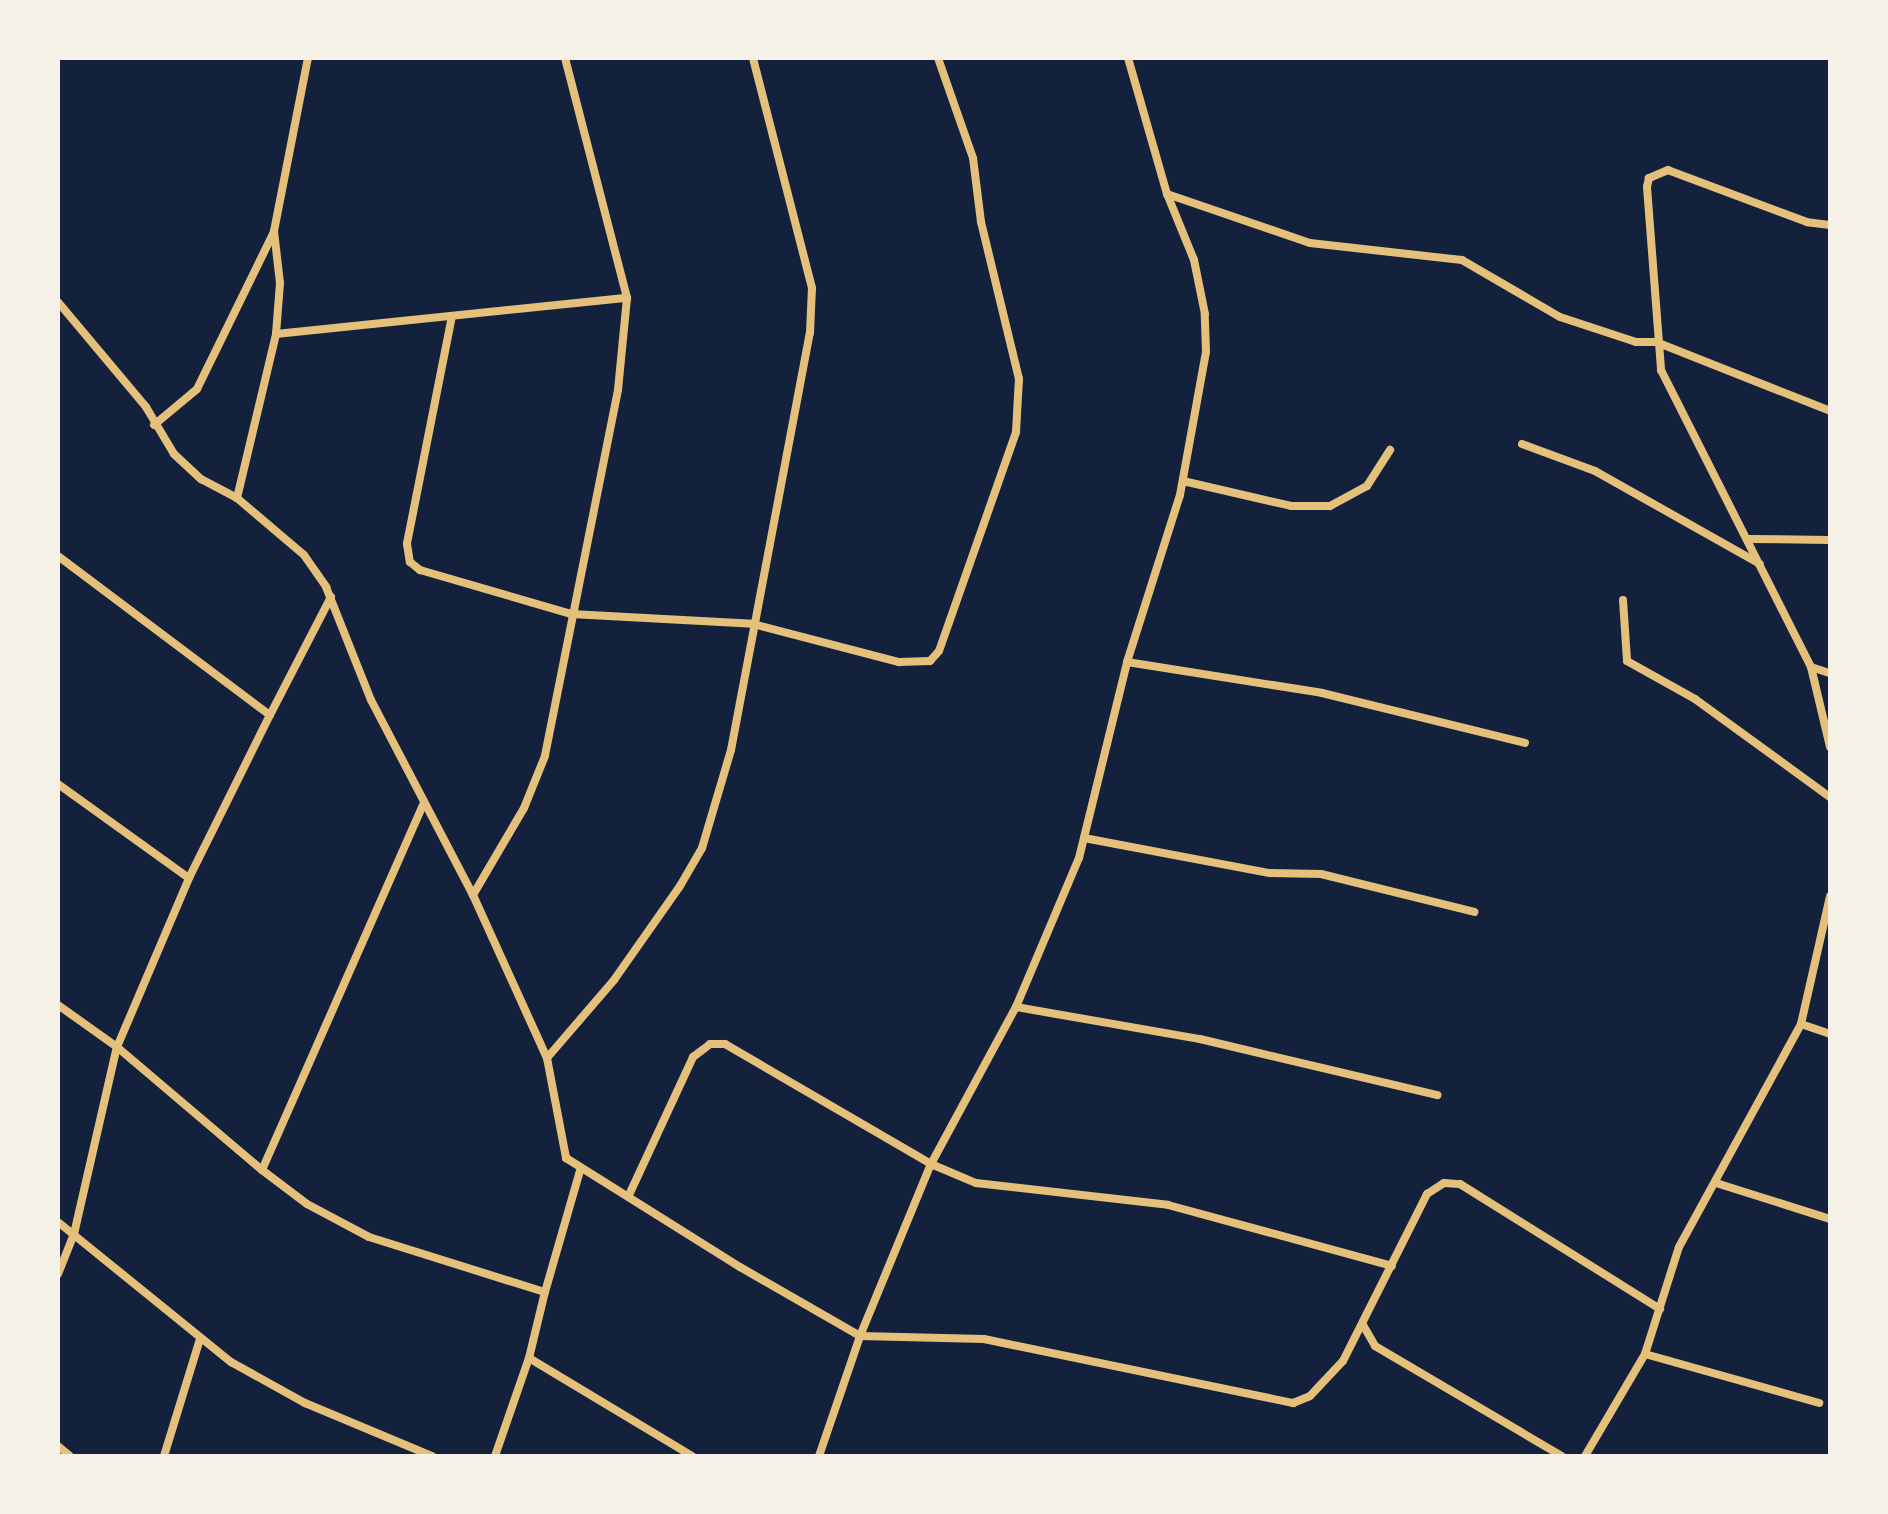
<!DOCTYPE html>
<style>
body{margin:0}
#map{position:relative;width:1888px;height:1514px;overflow:hidden;background:#14213d;font-family:"Noto Sans",sans-serif}
div>[style]{position:absolute}
[style*='--x']{left:calc(var(--x)*1px);top:calc(var(--y)*1px);width:calc(var(--w)*1px);rotate:calc(var(--a)*1deg)}
.minor>*{height:8px;margin:-4px;padding:0 4px;transform-origin:4px;border-radius:4px;background:#e5c07b}
span{translate:-50% -50%;white-space:nowrap;text-align:center;line-height:1.15;-webkit-text-stroke:7px #f6f1e7;paint-order:stroke}
.frame{position:absolute;inset:0;border:60px solid #f6f1e7;pointer-events:none}
</style>
<div id="map">
<div class="minor">
<i style="--x:565;--y:58;--w:248;--a:75.5"></i>
<i style="--x:1167;--y:194;--w:151;--a:18.9"></i>
<i style="--x:1310;--y:243;--w:153;--a:6.4"></i>
<i style="--x:1462;--y:260;--w:113;--a:30.2"></i>
<i style="--x:1560;--y:317;--w:80;--a:18.2"></i>
<i style="--x:1636;--y:342;--w:20;--a:0"></i>
<i style="--x:1656;--y:342;--w:187;--a:21.6"></i>
<i style="--x:1830;--y:225;--w:23;--a:-173"></i>
<i style="--x:1807;--y:222;--w:148;--a:-159.5"></i>
<i style="--x:1668;--y:170;--w:21;--a:157"></i>
<i style="--x:1649;--y:178;--w:9;--a:103"></i>
<i style="--x:1647;--y:187;--w:184;--a:85.6"></i>
<i style="--x:1661;--y:370;--w:333;--a:63.2"></i>
<i style="--x:1811;--y:667;--w:82;--a:76.6"></i>
<i style="--x:58;--y:302;--w:137;--a:50"></i>
<i style="--x:146;--y:407;--w:55;--a:59.2"></i>
<i style="--x:174;--y:454;--w:37;--a:43"></i>
<i style="--x:201;--y:479;--w:41;--a:27.8"></i>
<i style="--x:237;--y:498;--w:169;--a:-76.6"></i>
<i style="--x:276;--y:334;--w:51;--a:-85.5"></i>
<i style="--x:280;--y:283;--w:52;--a:-96.6"></i>
<i style="--x:274;--y:231;--w:176;--a:-78.9"></i>
<i style="--x:452;--y:316;--w:232;--a:101.2"></i>
<i style="--x:407;--y:544;--w:18;--a:81"></i>
<i style="--x:410;--y:562;--w:13;--a:39"></i>
<i style="--x:420;--y:570;--w:157;--a:16.2"></i>
<i style="--x:571;--y:614;--w:182;--a:3.1"></i>
<i style="--x:753;--y:624;--w:151;--a:14.6"></i>
<i style="--x:899;--y:662;--w:31;--a:-2"></i>
<i style="--x:930;--y:661;--w:13;--a:-48"></i>
<i style="--x:939;--y:651;--w:232;--a:-70.6"></i>
<i style="--x:1016;--y:432;--w:53;--a:-86.8"></i>
<i style="--x:1019;--y:379;--w:162;--a:-103.6"></i>
<i style="--x:981;--y:222;--w:64;--a:-97.1"></i>
<i style="--x:973;--y:158;--w:106;--a:-109.3"></i>
<i style="--x:276;--y:334;--w:353;--a:-5.9"></i>
<i style="--x:627;--y:298;--w:92;--a:95.6"></i>
<i style="--x:618;--y:390;--w:373;--a:101.3"></i>
<i style="--x:545;--y:756;--w:56;--a:112"></i>
<i style="--x:524;--y:808;--w:101;--a:120.4"></i>
<i style="--x:154;--y:425;--w:56;--a:-39.9"></i>
<i style="--x:197;--y:389;--w:175;--a:-63.9"></i>
<i style="--x:1522;--y:444;--w:78;--a:20.3"></i>
<i style="--x:1595;--y:471;--w:189;--a:29.4"></i>
<i style="--x:1183;--y:481;--w:111;--a:13"></i>
<i style="--x:1291;--y:506;--w:39;--a:0"></i>
<i style="--x:1330;--y:506;--w:42;--a:-28.4"></i>
<i style="--x:1367;--y:486;--w:43;--a:-57.4"></i>
<i style="--x:237;--y:498;--w:88;--a:40.4"></i>
<i style="--x:304;--y:555;--w:39;--a:55"></i>
<i style="--x:326;--y:587;--w:122;--a:68.3"></i>
<i style="--x:371;--y:700;--w:220;--a:62.4"></i>
<i style="--x:473;--y:895;--w:179;--a:65.6"></i>
<i style="--x:547;--y:1058;--w:102;--a:79.2"></i>
<i style="--x:566;--y:1158;--w:205;--a:32.1"></i>
<i style="--x:740;--y:1267;--w:138;--a:29.9"></i>
<i style="--x:860;--y:1336;--w:124;--a:1.4"></i>
<i style="--x:984;--y:1339;--w:316;--a:11.7"></i>
<i style="--x:1293;--y:1403;--w:18;--a:-22"></i>
<i style="--x:1310;--y:1396;--w:48;--a:-46.7"></i>
<i style="--x:1343;--y:1361;--w:187;--a:-63.3"></i>
<i style="--x:1427;--y:1194;--w:20;--a:-33"></i>
<i style="--x:1444;--y:1183;--w:16;--a:4"></i>
<i style="--x:1460;--y:1184;--w:236;--a:32"></i>
<i style="--x:1750;--y:539;--w:80;--a:0.7"></i>
<i style="--x:58;--y:556;--w:265;--a:36.9"></i>
<i style="--x:270;--y:715;--w:133;--a:-62.7"></i>
<i style="--x:1623;--y:600;--w:61;--a:86.2"></i>
<i style="--x:1627;--y:661;--w:78;--a:29.2"></i>
<i style="--x:1695;--y:699;--w:167;--a:36"></i>
<i style="--x:1127;--y:662;--w:197;--a:9"></i>
<i style="--x:1322;--y:693;--w:209;--a:13.8"></i>
<i style="--x:1811;--y:667;--w:20;--a:18"></i>
<i style="--x:58;--y:784;--w:161;--a:35.7"></i>
<i style="--x:189;--y:878;--w:182;--a:-63.6"></i>
<i style="--x:1084;--y:838;--w:189;--a:10.7"></i>
<i style="--x:1270;--y:873;--w:51;--a:1.1"></i>
<i style="--x:1321;--y:874;--w:158;--a:13.9"></i>
<i style="--x:58;--y:1005;--w:72;--a:35.4"></i>
<i style="--x:117;--y:1047;--w:184;--a:-66.9"></i>
<i style="--x:1016;--y:1007;--w:187;--a:9.9"></i>
<i style="--x:1200;--y:1039;--w:244;--a:13.3"></i>
<i style="--x:1801;--y:1024;--w:31;--a:19"></i>
<i style="--x:547;--y:1058;--w:103;--a:-49.3"></i>
<i style="--x:614;--y:980;--w:115;--a:-54.9"></i>
<i style="--x:680;--y:886;--w:44;--a:-59.9"></i>
<i style="--x:702;--y:848;--w:102;--a:-73.5"></i>
<i style="--x:731;--y:750;--w:424;--a:-79.3"></i>
<i style="--x:810;--y:333;--w:45;--a:-87.5"></i>
<i style="--x:812;--y:288;--w:237;--a:-104.4"></i>
<i style="--x:262;--y:1170;--w:56;--a:37.1"></i>
<i style="--x:307;--y:1204;--w:70;--a:28"></i>
<i style="--x:369;--y:1237;--w:184;--a:17.4"></i>
<i style="--x:545;--y:1292;--w:126;--a:-73.9"></i>
<i style="--x:1716;--y:1183;--w:120;--a:17.5"></i>
<i style="--x:629;--y:1195;--w:152;--a:-65.1"></i>
<i style="--x:693;--y:1057;--w:21;--a:-37"></i>
<i style="--x:710;--y:1044;--w:15;--a:0"></i>
<i style="--x:725;--y:1044;--w:238;--a:30.2"></i>
<i style="--x:931;--y:1164;--w:49;--a:22.9"></i>
<i style="--x:976;--y:1183;--w:193;--a:6.5"></i>
<i style="--x:1168;--y:1205;--w:232;--a:15.2"></i>
<i style="--x:58;--y:1222;--w:223;--a:39"></i>
<i style="--x:231;--y:1362;--w:85;--a:29"></i>
<i style="--x:305;--y:1403;--w:138;--a:22.7"></i>
<i style="--x:58;--y:1274;--w:43;--a:-68.2"></i>
<i style="--x:74;--y:1234;--w:192;--a:-77.1"></i>
<i style="--x:117;--y:1047;--w:190;--a:40.3"></i>
<i style="--x:262;--y:1170;--w:402;--a:-66.2"></i>
<i style="--x:1363;--y:1325;--w:24;--a:60"></i>
<i style="--x:1375;--y:1346;--w:217;--a:30.5"></i>
<i style="--x:1645;--y:1354;--w:181;--a:15.7"></i>
<i style="--x:529;--y:1358;--w:190;--a:31"></i>
<i style="--x:58;--y:1446;--w:16;--a:40"></i>
<i style="--x:164;--y:1456;--w:122;--a:-72.9"></i>
<i style="--x:495;--y:1456;--w:104;--a:-70.9"></i>
<i style="--x:529;--y:1358;--w:68;--a:-76.4"></i>
<i style="--x:819;--y:1456;--w:127;--a:-71.1"></i>
<i style="--x:860;--y:1336;--w:186;--a:-67.6"></i>
<i style="--x:931;--y:1164;--w:179;--a:-61.6"></i>
<i style="--x:1016;--y:1007;--w:162;--a:-67.1"></i>
<i style="--x:1079;--y:858;--w:202;--a:-76.2"></i>
<i style="--x:1127;--y:662;--w:175;--a:-72.4"></i>
<i style="--x:1180;--y:495;--w:145;--a:-79.7"></i>
<i style="--x:1206;--y:352;--w:38;--a:-92"></i>
<i style="--x:1205;--y:314;--w:55;--a:-101.5"></i>
<i style="--x:1194;--y:260;--w:71;--a:-112.2"></i>
<i style="--x:1167;--y:194;--w:141;--a:-106"></i>
<i style="--x:1585;--y:1456;--w:118;--a:-59.5"></i>
<i style="--x:1645;--y:1354;--w:112;--a:-72.4"></i>
<i style="--x:1679;--y:1247;--w:254;--a:-61.3"></i>
<i style="--x:1801;--y:1024;--w:131;--a:-77.2"></i>
</div>
<div class="frame"></div>
</div>
